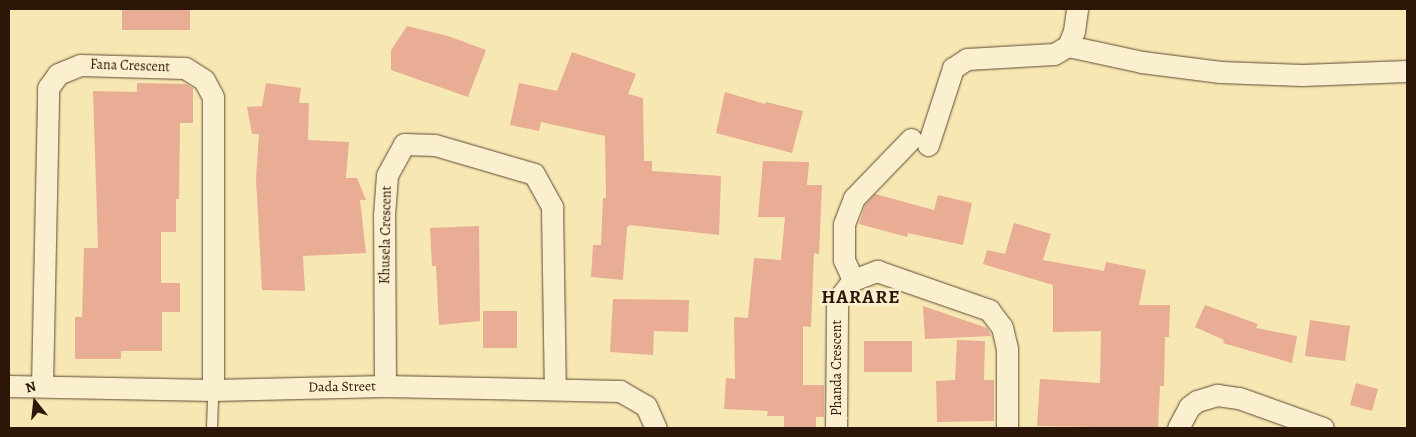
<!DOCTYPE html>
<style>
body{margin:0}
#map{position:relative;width:1416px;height:437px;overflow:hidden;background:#f7e7b3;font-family:Alegreya,serif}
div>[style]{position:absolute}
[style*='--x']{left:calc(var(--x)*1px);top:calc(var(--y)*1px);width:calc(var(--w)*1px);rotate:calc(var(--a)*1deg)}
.building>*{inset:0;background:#e9ac94}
.roads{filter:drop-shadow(0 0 1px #5f4a32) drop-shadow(0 0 1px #5f4a32)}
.service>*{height:10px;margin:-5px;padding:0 5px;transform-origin:5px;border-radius:5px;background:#faefce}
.minor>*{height:21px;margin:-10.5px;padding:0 10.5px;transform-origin:10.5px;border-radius:10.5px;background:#faefce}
span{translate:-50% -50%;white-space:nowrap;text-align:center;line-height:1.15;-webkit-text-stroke:5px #faefce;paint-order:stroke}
.street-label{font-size:14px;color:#2c1607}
.district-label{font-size:19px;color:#2c1607;font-weight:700;letter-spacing:1px}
.frame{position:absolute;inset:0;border:10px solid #2c1607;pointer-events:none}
.north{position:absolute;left:10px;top:377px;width:50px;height:50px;-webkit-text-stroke:4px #faefce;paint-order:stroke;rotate:344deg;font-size:14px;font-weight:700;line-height:20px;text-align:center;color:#2c1607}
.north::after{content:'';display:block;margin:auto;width:18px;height:22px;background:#2c1607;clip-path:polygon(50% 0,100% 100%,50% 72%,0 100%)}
</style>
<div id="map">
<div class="building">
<i style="clip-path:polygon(122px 9px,190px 9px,190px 30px,122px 30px)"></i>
<i style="clip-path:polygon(407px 26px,448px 36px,486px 50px,468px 97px,391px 70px,391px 50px)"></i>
<i style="clip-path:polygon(572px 52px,636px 74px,628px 94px,643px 98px,644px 161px,652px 161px,652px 171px,721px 176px,719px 235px,630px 225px,627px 227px,623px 280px,591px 277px,593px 245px,601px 245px,603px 198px,606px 198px,605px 136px,541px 122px,539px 131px,510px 125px,519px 83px,557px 91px)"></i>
<i style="clip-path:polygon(137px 83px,186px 84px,193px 88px,193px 123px,180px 123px,179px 199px,176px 199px,176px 232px,161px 232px,161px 283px,180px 283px,180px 312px,162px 312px,162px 351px,121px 351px,121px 359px,75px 359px,75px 317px,82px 317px,84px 248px,98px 248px,93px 91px,137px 92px)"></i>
<i style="clip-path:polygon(266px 83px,301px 88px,299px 103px,309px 103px,308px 140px,349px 142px,346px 178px,357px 178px,366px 200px,360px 200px,366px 253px,303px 256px,305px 291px,262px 290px,256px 179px,259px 134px,252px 134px,247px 107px,262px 106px)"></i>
<i style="clip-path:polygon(725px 92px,765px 104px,766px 102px,803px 111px,792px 153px,716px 133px)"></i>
<i style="clip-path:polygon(763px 161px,809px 162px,807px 185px,822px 185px,819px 254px,814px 253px,811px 327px,803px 326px,803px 385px,824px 385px,824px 417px,816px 417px,816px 428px,784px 428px,784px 416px,767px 416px,768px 411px,724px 409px,726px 378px,735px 379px,734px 317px,748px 318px,754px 258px,781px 260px,785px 217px,758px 217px)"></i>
<i style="clip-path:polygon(875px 194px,934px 210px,938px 195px,972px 203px,963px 245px,908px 233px,907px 237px,859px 224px,865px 205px)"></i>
<i style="clip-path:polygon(1014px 223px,1051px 234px,1043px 260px,1104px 271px,1106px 262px,1146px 270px,1139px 305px,1170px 305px,1169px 337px,1165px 337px,1164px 386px,1160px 386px,1158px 428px,1037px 426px,1040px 379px,1100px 383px,1101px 331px,1053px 332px,1053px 285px,983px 264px,987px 250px,1005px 254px)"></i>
<i style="clip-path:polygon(479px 226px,480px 321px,439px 325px,436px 266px,432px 266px,430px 228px)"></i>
<i style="clip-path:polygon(613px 299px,689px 300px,688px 332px,654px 331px,653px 355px,610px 352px)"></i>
<i style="clip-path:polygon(1205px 305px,1258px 324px,1256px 328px,1297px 336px,1292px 363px,1223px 343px,1224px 340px,1195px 327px)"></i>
<i style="clip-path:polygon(923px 306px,987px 328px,991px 336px,925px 339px)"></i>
<i style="clip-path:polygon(483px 311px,517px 311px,517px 348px,483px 348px)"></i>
<i style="clip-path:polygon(1310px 320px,1350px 326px,1345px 361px,1305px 356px)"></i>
<i style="clip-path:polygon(957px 340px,985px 341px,984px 380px,994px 380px,994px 421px,937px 422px,936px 381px,955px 380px)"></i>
<i style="clip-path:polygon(864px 341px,912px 341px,912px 372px,864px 372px)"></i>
<i style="clip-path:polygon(1356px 383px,1378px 389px,1372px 411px,1350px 405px)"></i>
</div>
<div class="roads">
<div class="service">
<i style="--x:212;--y:428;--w:38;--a:-88"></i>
</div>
<div class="minor">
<i style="--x:1068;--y:46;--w:76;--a:12.2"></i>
<i style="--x:1142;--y:62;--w:79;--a:7.3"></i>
<i style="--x:1220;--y:72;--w:82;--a:2.1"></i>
<i style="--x:1302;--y:75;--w:105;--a:-2.2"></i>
<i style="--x:928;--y:145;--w:81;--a:-72"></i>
<i style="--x:953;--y:68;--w:17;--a:-33"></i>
<i style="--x:967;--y:59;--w:87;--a:-3.3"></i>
<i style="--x:1054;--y:54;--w:16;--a:-30"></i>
<i style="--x:1068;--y:46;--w:16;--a:-68"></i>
<i style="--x:1074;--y:31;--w:22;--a:-82"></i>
<i style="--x:853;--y:280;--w:22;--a:-114"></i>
<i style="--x:844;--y:260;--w:36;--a:-90"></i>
<i style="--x:844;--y:224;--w:28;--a:-69"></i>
<i style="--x:854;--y:198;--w:82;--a:-46"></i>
<i style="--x:9;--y:386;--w:204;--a:1.1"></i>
<i style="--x:213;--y:390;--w:172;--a:-1.3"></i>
<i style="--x:385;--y:386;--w:235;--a:1.2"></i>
<i style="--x:620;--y:391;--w:30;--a:30"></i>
<i style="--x:646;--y:406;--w:24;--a:66"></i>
<i style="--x:42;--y:386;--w:298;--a:-88.8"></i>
<i style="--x:48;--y:88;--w:17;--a:-54"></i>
<i style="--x:58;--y:74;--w:24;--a:-22"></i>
<i style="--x:80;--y:65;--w:105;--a:1.6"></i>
<i style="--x:185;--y:68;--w:22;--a:32"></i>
<i style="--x:204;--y:80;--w:19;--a:62"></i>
<i style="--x:213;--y:97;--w:293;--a:90"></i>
<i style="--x:385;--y:386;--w:171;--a:-90.3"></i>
<i style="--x:384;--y:215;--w:40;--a:-85.7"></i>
<i style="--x:387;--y:175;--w:35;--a:-61"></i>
<i style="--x:404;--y:144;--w:31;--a:2"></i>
<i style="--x:435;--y:145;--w:103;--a:16.3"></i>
<i style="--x:534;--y:174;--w:38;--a:61"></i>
<i style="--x:552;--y:207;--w:182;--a:89.1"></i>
<i style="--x:836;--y:428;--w:127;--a:-89.5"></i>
<i style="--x:837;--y:301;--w:26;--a:-53"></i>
<i style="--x:853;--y:280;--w:26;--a:-21"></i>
<i style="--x:877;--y:271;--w:119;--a:19.2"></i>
<i style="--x:989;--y:310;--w:21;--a:53"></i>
<i style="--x:1002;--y:327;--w:22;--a:77"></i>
<i style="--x:1007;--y:348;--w:80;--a:90"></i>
<i style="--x:1178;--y:428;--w:24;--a:-62"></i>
<i style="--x:1189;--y:407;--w:10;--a:-37"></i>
<i style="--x:1197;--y:401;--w:21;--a:-17"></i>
<i style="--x:1217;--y:395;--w:22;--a:8"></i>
<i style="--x:1239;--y:398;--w:89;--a:19.7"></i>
</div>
</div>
<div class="street-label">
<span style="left:130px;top:66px;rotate:2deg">Fana Crescent</span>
<span style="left:386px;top:235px;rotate:-89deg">Khusela Crescent</span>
<span style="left:837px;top:368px;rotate:-90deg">Phanda Crescent</span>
<span style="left:342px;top:387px;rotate:-1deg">Dada Street</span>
</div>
<div class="district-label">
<span style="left:861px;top:298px">HARARE</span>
</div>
<div class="frame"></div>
<div class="north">N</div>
</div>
